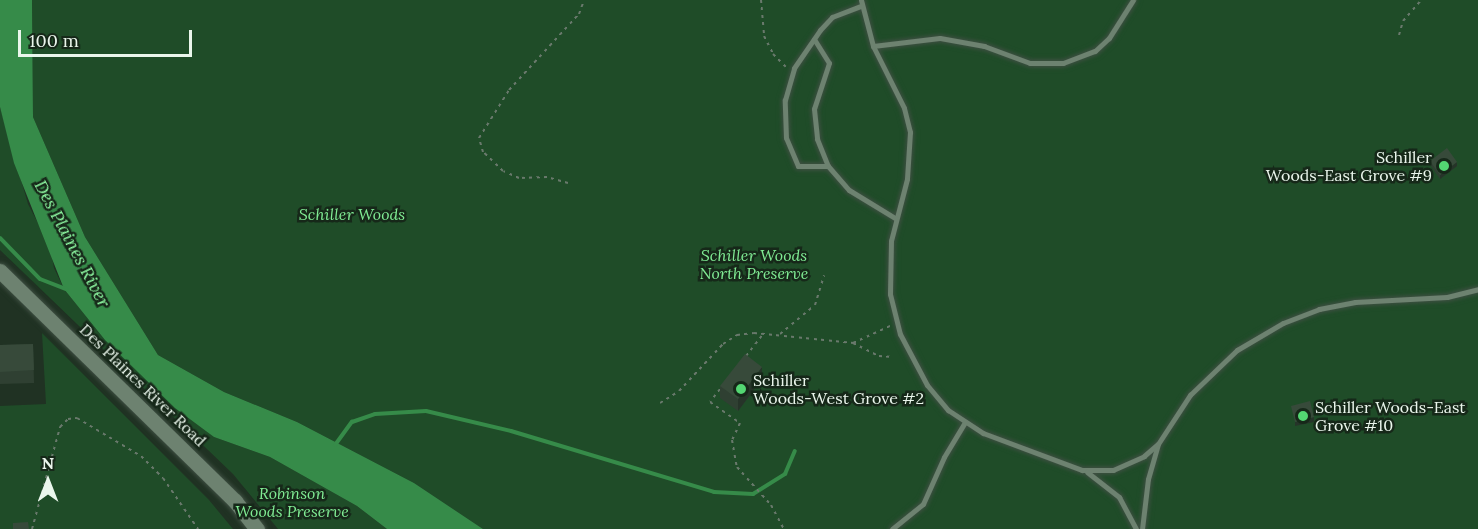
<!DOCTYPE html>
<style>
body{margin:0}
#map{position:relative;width:1478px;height:529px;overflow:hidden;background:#203223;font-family:Lora,serif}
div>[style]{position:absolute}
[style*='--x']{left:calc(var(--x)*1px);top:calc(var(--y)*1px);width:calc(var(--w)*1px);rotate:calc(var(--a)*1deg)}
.green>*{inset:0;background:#1f4c28}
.water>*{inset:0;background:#368b49}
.stream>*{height:4px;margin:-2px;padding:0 2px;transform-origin:2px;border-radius:2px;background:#368b49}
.path>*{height:2px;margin-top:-1px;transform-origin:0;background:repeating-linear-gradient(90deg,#69796c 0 3px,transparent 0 7.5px)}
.roads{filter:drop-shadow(0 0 2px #3e4f42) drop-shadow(0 0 2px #3e4f42)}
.lane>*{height:5px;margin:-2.5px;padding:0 2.5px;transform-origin:2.5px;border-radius:2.5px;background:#6d8270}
.secondary>*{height:15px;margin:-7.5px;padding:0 7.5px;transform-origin:7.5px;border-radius:7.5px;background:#6d8270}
.wall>*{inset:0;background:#2f4032}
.shaded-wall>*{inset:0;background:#263429}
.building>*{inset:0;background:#374a3a}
.dots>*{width:16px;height:16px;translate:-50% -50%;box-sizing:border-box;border:3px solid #162819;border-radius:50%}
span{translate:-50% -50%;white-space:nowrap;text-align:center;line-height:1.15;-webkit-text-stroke:5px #162819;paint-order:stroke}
.poi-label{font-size:16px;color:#eaf6ec}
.right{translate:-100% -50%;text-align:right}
.left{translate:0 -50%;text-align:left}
.park-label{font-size:16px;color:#80ec94;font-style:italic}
.street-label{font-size:16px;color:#eaf6ec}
.water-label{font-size:18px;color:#91fea5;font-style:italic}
.north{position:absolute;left:18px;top:451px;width:60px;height:60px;-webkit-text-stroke:4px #162819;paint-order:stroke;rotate:0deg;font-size:16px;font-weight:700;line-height:24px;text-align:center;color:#eaf6ec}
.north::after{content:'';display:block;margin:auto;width:21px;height:27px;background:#eaf6ec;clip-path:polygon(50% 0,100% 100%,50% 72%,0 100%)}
.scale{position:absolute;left:18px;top:30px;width:174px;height:27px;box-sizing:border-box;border:3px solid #eaf6ec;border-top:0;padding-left:8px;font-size:18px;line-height:21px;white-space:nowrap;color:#eaf6ec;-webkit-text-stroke:4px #162819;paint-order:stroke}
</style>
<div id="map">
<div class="green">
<i style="clip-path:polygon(32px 0,1478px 0,1478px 529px,483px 529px,414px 483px,297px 422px,224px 392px,158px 355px,85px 237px,33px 117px)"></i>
<i style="clip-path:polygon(0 107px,28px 204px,50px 246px,54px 268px,64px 289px,105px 340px,214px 437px,270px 457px,357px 506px,387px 529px,278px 529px,233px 474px,0 250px)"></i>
<i style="clip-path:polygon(42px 333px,209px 500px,233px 529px,0 529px,0 406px,46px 404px)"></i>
</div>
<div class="water">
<i style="clip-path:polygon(0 0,32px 0,33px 117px,85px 237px,158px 355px,224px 392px,297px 422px,414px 483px,483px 529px,387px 529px,357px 506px,270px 457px,214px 437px,175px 408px,105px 340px,64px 289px,14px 163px,0 107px)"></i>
</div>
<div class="stream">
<i style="--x:0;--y:238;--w:57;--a:45.7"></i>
<i style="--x:40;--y:279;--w:28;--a:21"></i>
<i style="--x:335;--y:445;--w:29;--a:-54"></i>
<i style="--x:352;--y:422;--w:24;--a:-19"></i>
<i style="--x:375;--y:414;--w:51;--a:-3.4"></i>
<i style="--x:426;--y:411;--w:87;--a:13.2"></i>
<i style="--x:511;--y:431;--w:212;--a:16.7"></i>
<i style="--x:714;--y:492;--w:39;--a:3"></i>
<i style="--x:753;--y:494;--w:38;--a:-32"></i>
<i style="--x:785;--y:474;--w:25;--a:-67"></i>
</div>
<div class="path">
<i style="--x:761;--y:0;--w:36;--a:85"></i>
<i style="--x:764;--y:36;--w:20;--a:63"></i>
<i style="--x:773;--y:54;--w:18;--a:45"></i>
<i style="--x:1399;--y:35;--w:15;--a:-74"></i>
<i style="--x:1403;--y:21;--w:28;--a:-49"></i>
<i style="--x:568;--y:183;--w:22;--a:-164"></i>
<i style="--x:547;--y:177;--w:28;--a:178"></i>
<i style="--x:519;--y:178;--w:17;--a:-156"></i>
<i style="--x:503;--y:171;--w:28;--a:-136"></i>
<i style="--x:483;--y:152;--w:15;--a:-106"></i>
<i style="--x:479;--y:138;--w:57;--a:-58"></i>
<i style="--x:509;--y:90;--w:103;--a:-47.4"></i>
<i style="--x:579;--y:14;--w:15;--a:-70"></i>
<i style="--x:780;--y:334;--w:45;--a:-39.6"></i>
<i style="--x:815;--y:305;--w:31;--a:-73"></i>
<i style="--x:853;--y:343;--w:29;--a:27"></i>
<i style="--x:879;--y:356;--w:14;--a:4"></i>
<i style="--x:746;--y:356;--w:28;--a:-52"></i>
<i style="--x:720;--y:389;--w:16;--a:128"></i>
<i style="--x:710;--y:402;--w:37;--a:35"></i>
<i style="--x:740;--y:423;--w:19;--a:115"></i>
<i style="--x:732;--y:440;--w:27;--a:80"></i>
<i style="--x:737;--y:467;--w:51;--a:48.2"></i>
<i style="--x:771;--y:505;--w:27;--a:62"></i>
<i style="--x:660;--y:403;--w:22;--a:-32"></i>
<i style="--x:679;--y:391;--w:64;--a:-46.9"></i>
<i style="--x:723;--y:344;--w:17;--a:-33"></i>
<i style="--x:737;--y:335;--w:17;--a:-7"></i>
<i style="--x:754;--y:333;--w:100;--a:5.8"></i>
<i style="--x:853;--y:343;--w:41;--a:-24.7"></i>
<i style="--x:32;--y:529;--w:106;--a:-74.6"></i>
<i style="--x:60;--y:427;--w:11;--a:-45"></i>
<i style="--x:68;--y:419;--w:9;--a:-6"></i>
<i style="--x:77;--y:418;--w:74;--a:30.7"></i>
<i style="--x:141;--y:456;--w:31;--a:45"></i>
<i style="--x:163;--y:478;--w:62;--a:55.5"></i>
</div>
<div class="roads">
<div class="lane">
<i style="--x:861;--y:0;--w:48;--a:75.4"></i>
<i style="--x:873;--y:46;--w:69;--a:63.4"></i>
<i style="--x:904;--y:108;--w:25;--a:76"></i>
<i style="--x:910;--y:132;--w:47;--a:93.7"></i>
<i style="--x:907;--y:179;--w:64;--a:104.5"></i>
<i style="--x:891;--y:241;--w:53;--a:91.1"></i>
<i style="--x:890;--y:294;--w:41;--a:76"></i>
<i style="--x:900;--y:334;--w:58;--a:62.1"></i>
<i style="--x:927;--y:385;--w:33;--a:50"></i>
<i style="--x:948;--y:410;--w:42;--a:33.3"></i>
<i style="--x:983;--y:433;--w:106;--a:20.5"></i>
<i style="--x:1082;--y:470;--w:31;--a:0"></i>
<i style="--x:1113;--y:470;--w:34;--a:-24"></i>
<i style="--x:1144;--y:456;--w:18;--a:-41"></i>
<i style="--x:814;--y:39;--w:28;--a:58"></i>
<i style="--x:829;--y:63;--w:48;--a:108.1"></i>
<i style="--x:814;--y:109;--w:30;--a:84"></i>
<i style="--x:817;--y:139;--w:29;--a:68"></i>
<i style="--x:828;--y:166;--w:32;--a:49"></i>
<i style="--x:849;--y:190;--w:54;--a:31.3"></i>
<i style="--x:873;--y:46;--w:67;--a:-6.8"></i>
<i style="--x:940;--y:38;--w:45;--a:10.3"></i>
<i style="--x:984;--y:46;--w:49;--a:20.3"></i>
<i style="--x:1030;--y:63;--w:33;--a:0"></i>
<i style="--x:1063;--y:63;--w:34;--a:-21"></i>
<i style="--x:1095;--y:51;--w:19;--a:-43"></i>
<i style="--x:1109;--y:38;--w:45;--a:-57.7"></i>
<i style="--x:828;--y:166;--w:30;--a:180"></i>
<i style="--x:798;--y:166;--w:30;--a:-113"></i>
<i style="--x:786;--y:138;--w:38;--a:-92"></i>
<i style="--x:785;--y:100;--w:33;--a:-74"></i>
<i style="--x:794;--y:68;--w:46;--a:-55.6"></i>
<i style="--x:820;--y:30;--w:18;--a:-47"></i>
<i style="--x:832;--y:17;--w:31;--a:-21"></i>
<i style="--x:1087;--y:472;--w:41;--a:38"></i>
<i style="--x:1119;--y:497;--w:36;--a:62"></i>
<i style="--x:892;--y:529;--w:40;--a:-39"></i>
<i style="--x:923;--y:504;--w:51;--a:-65.9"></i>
<i style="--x:944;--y:457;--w:41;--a:-59"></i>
<i style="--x:1142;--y:529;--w:50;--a:-83.2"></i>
<i style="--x:1148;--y:479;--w:36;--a:-74"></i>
<i style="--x:1158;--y:444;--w:59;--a:-56.9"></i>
<i style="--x:1190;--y:395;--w:65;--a:-43.8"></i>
<i style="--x:1237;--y:350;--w:53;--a:-30.4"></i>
<i style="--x:1283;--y:323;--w:39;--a:-21"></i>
<i style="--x:1319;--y:309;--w:37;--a:-11"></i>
<i style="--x:1355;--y:302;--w:92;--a:-3.1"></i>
<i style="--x:1447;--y:297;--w:32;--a:-14"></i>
</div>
<div class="secondary">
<i style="--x:0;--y:271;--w:329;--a:44.4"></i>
<i style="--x:235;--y:501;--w:36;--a:52"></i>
</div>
</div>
<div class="wall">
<i style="clip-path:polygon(1430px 161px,1457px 166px,1440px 179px,1430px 165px)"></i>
<i style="clip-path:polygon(33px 344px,34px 383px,0 384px,0 345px)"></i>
<i style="clip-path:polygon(762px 379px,738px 411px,720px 398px,720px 386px)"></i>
</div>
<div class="shaded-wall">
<i style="clip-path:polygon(1457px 162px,1457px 166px,1440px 179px,1440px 175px)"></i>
<i style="clip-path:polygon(762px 367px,762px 379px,738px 411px,738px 399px)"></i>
<i style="clip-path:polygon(1314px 417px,1314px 422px,1295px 426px,1295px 422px)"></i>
</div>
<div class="building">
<i style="clip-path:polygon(1447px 148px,1457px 162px,1440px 175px,1430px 161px)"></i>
<i style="clip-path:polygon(33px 344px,34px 370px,0 372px,0 345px)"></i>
<i style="clip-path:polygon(745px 354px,762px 367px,738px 399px,720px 386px)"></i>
<i style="clip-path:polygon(1310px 401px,1314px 417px,1295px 422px,1291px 406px)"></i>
<i style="clip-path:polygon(28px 522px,29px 529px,13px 529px,13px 523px)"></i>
</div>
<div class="dots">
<i style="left:1444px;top:166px;background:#53d672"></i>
<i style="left:741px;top:389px;background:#53d672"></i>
<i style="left:1303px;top:416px;background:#53d672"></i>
</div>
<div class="poi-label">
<span class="right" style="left:1432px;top:166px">Schiller<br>Woods-East Grove #9</span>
<span class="left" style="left:753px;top:389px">Schiller<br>Woods-West Grove #2</span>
<span class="left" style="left:1315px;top:416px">Schiller Woods-East<br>Grove #10</span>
</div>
<div class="park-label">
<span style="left:352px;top:214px">Schiller Woods</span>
<span style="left:754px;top:264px">Schiller Woods<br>North Preserve</span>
<span style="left:292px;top:502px">Robinson<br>Woods Preserve</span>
</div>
<div class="street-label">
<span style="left:143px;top:385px;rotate:44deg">Des Plaines River Road</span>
</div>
<div class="water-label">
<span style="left:72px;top:244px;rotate:62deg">Des Plaines River</span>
</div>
<div class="north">N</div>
<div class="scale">100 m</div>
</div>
